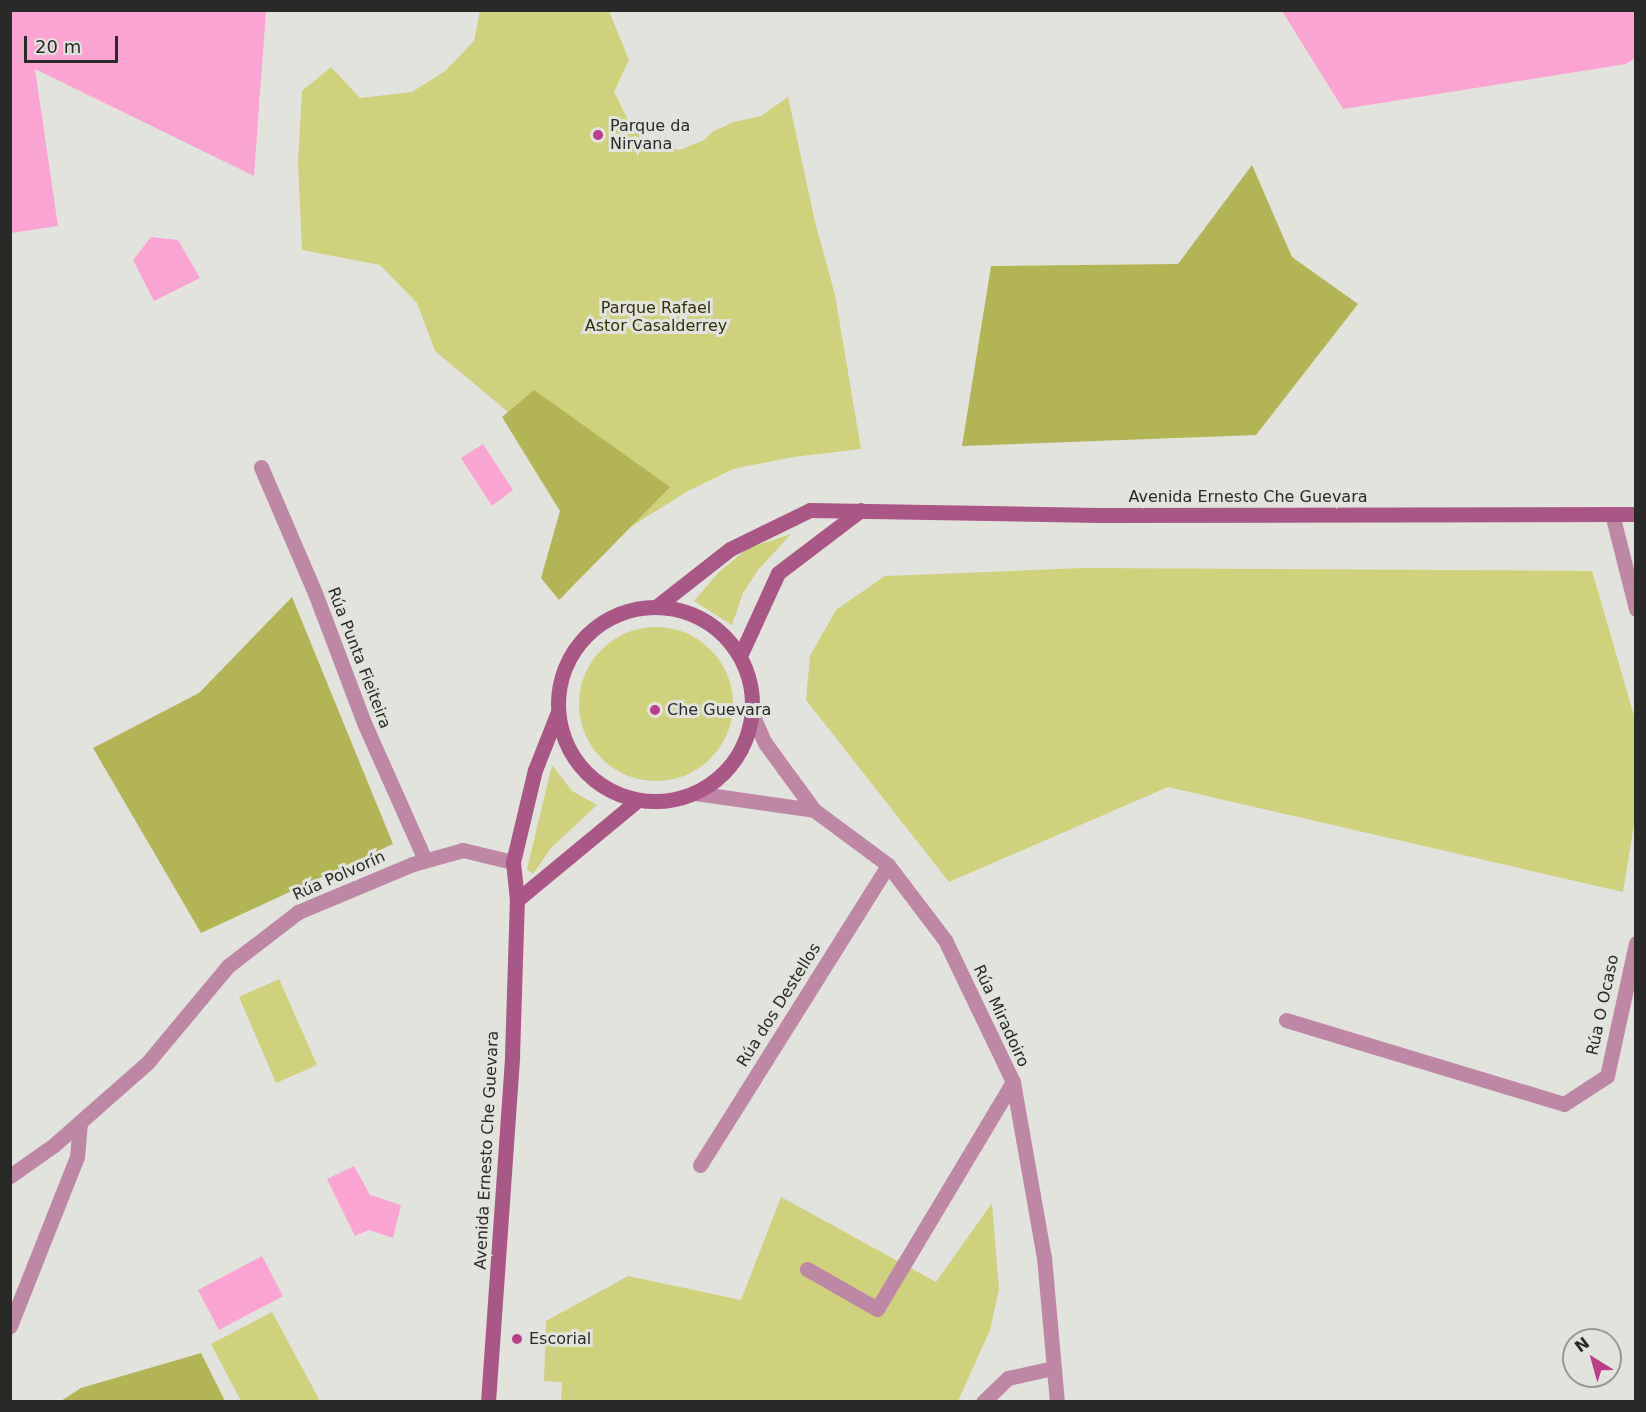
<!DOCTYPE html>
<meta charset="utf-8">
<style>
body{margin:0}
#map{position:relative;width:1646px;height:1412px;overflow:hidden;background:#e3e3dd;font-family:"DejaVu Sans",sans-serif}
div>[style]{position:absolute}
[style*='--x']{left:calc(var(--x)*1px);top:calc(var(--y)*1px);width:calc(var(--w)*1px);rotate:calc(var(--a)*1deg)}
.green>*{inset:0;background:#cfd17d}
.round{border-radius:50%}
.forest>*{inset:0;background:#b3b455}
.water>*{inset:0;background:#fba4d3}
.lane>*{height:15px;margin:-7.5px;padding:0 7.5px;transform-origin:7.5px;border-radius:7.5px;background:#bf86a5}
.street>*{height:15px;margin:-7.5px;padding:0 7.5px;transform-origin:7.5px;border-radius:7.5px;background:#bf86a5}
.secondary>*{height:15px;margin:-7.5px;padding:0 7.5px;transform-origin:7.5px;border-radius:7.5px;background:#a95786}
.secondary>.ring{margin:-7.5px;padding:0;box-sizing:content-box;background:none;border:15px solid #a95786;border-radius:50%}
.dots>*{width:16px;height:16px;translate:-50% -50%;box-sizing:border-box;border:3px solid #e3e3dd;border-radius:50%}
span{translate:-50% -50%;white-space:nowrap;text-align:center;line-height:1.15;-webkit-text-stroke:6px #e3e3dd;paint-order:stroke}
.poi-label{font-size:16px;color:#292927}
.left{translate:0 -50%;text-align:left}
.park-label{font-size:16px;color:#313107}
.street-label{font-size:16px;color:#292927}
.frame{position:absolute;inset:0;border:12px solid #292927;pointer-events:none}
.north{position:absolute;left:1562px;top:1328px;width:60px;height:60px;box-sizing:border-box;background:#e3e3dd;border:2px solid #999994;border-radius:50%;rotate:323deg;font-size:16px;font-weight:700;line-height:24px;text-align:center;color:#292927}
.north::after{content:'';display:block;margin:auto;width:21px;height:27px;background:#bb3d8c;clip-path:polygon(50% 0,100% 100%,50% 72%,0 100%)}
.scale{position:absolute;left:24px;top:36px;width:94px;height:27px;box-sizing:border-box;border:3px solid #292927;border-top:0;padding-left:8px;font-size:18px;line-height:21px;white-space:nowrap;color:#292927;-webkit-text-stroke:4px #e3e3dd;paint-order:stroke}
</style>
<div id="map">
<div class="green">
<i style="clip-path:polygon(480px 11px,609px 11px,629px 60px,614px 92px,633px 130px,652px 144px,680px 150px,704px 140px,714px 131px,734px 122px,761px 116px,788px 97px,815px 222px,835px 295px,861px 449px,793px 457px,733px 469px,688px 491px,632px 526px,501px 406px,435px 351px,417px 303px,380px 265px,302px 250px,298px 163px,302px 91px,331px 67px,360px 98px,412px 92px,445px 71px,474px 41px)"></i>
<i style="clip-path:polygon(791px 534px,758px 570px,743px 593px,732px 625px,694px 601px,718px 573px,748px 548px)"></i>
<i style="clip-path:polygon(1083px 568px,1592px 571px,1635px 719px,1635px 818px,1623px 892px,1168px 787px,949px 882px,806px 700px,810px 656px,836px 610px,885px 576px)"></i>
<i class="round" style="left:579px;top:627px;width:154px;height:154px"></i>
<i style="clip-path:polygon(552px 765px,572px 791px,597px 805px,551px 848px,533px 874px,527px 869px)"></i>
<i style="clip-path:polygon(279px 979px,317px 1065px,276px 1083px,239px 997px)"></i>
<i style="clip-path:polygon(781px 1197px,936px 1282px,992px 1203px,999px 1289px,990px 1330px,958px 1401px,561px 1401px,562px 1382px,544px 1381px,546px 1321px,628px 1276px,741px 1300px)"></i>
<i style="clip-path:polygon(272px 1312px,320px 1401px,241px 1401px,211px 1344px)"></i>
</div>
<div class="forest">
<i style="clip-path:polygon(1252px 165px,1292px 257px,1358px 304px,1256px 435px,962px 446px,991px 266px,1178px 264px)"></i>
<i style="clip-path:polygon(534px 390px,670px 487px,559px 600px,541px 578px,560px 511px,502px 417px)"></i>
<i style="clip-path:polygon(292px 597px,393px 844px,201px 933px,93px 748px,199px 693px)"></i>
<i style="clip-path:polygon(201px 1353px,225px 1401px,61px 1401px,81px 1388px)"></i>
</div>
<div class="water">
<i style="clip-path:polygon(10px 11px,266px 11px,254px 176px,35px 69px,58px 226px,11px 233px)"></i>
<i style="clip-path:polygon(1282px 11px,1635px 11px,1635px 58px,1626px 64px,1343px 109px)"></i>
<i style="clip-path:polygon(151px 237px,178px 240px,200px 278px,154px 301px,133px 260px)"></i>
<i style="clip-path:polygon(483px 444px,513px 490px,492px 506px,461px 458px)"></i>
<i style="clip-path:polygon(354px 1166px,370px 1195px,401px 1205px,393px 1238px,369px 1230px,355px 1236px,327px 1179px)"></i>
<i style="clip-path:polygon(262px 1256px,283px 1296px,219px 1330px,198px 1290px)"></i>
</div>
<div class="lane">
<i style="--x:1286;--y:1020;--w:290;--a:16.8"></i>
<i style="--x:1564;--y:1104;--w:51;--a:-33.1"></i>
<i style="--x:10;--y:1326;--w:182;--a:-68.4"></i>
<i style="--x:77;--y:1157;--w:35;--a:-85"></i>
</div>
<div class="street">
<i style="--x:261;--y:467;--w:137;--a:66.8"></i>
<i style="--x:315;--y:593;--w:141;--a:69.3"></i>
<i style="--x:365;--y:725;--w:148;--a:66"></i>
<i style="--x:1612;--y:514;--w:98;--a:75.8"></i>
<i style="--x:752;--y:714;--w:32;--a:66"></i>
<i style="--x:765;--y:743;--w:83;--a:53.8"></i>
<i style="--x:814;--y:810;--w:92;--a:36.6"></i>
<i style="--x:888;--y:865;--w:94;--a:52.8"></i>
<i style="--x:945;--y:940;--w:157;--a:64.4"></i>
<i style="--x:1013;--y:1082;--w:178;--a:80"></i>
<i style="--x:1044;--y:1257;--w:146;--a:84.9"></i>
<i style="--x:695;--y:793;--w:120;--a:8.1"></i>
<i style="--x:1607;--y:1076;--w:136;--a:-77.7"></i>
<i style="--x:700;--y:1165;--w:354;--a:-57.9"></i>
<i style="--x:10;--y:1176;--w:54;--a:-35.2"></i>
<i style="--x:54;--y:1145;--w:125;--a:-41.4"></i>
<i style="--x:148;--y:1062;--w:125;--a:-50.2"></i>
<i style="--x:228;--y:966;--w:88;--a:-37.6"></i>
<i style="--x:298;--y:912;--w:125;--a:-22.7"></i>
<i style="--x:413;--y:864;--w:52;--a:-15.6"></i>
<i style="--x:463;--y:850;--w:51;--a:13.5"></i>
<i style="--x:807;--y:1269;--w:81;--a:29.7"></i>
<i style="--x:877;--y:1309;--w:265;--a:-59.1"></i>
<i style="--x:983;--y:1402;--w:35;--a:-44"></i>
<i style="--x:1008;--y:1378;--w:46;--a:-12.5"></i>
</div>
<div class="secondary">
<i style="--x:656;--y:607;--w:94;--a:-38.1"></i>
<i style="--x:730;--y:549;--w:89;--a:-26"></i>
<i style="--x:810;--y:510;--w:290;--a:1"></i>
<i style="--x:1100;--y:515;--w:536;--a:-0.11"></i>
<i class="ring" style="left:558px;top:607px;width:179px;height:179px"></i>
<i style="--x:740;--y:656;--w:91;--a:-65.4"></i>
<i style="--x:778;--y:573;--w:104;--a:-37.2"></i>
<i style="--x:517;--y:900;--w:157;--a:-39.6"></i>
<i style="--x:488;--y:1402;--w:347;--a:-86"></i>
<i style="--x:512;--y:1056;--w:156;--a:-88.2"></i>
<i style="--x:517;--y:900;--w:38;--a:-96"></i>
<i style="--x:513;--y:862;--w:95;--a:-76.6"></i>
<i style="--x:535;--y:770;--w:62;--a:-68.4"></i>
</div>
<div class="dots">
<i style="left:598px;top:135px;background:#bb3d8c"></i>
<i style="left:655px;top:710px;background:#bb3d8c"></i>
<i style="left:517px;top:1339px;background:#bb3d8c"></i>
</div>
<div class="poi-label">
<span class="left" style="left:610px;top:135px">Parque da<br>Nirvana</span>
<span class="left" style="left:667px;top:710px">Che Guevara</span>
<span class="left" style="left:529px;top:1339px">Escorial</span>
</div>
<div class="park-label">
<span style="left:656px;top:317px">Parque Rafael<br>Astor Casalderrey</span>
</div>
<div class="street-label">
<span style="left:1248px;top:497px">Avenida Ernesto Che Guevara</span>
<span style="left:359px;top:658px;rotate:69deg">Rúa Punta Fieiteira</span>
<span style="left:339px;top:876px;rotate:-24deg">Rúa Polvorín</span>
<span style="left:779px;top:1005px;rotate:-58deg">Rúa dos Destellos</span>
<span style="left:1603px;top:1005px;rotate:-78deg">Rúa O Ocaso</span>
<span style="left:1001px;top:1016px;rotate:65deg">Rúa Miradoiro</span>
<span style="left:487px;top:1150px;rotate:-87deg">Avenida Ernesto Che Guevara</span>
</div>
<div class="frame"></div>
<div class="north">N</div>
<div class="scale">20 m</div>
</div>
